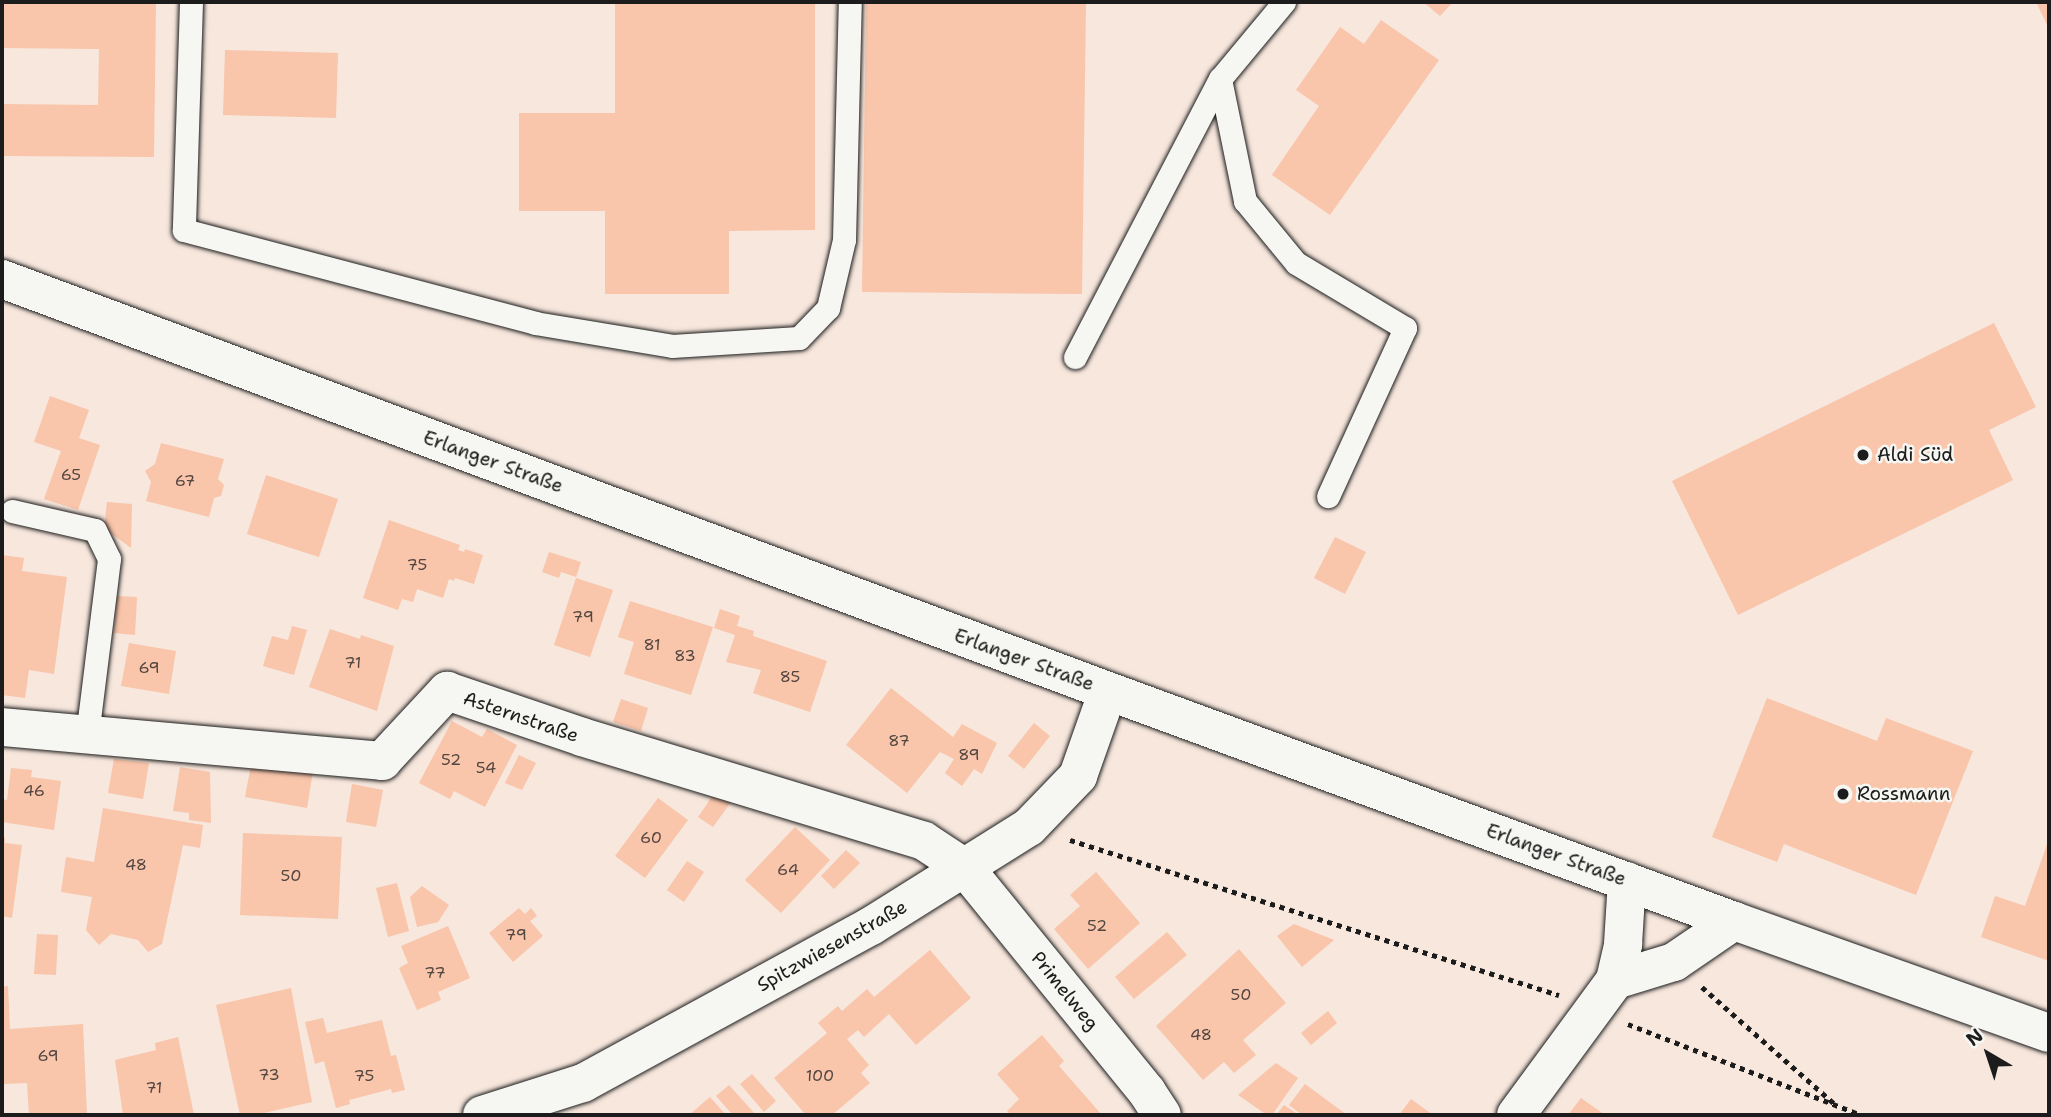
<!DOCTYPE html>
<meta charset="utf-8">
<style>
body{margin:0}
#map{position:relative;width:2051px;height:1117px;overflow:hidden;background:#f7e7dd;font-family:"Shantell Sans",sans-serif}
div>[style]{position:absolute}
[style*='--x']{left:calc(var(--x)*1px);top:calc(var(--y)*1px);width:calc(var(--w)*1px);rotate:calc(var(--a)*1deg)}
.building>*{inset:0;background:#f9c5ab}
.path>*{height:4.5px;margin-top:-2.25px;transform-origin:0;background:repeating-linear-gradient(90deg,#1c1c1c 0 5px,transparent 0 10px)}
.roads{filter:drop-shadow(0 0 2px #1c1c1c) drop-shadow(0 0 2px #1c1c1c)}
.lane>*{height:23px;margin:-11.5px;padding:0 11.5px;transform-origin:11.5px;border-radius:11.5px;background:#f6f6f2}
.street>*{height:38px;margin:-19px;padding:0 19px;transform-origin:19px;border-radius:19px;background:#f6f6f2}
.secondary>*{height:38px;margin:-19px;padding:0 19px;transform-origin:19px;border-radius:19px;background:#f6f6f2}
.dots>*{width:19px;height:19px;translate:-50% -50%;box-sizing:border-box;border:4px solid #f6f6f2;border-radius:50%}
span{translate:-50% -50%;white-space:nowrap;text-align:center;line-height:1.15;-webkit-text-stroke:5px #f6f6f2;paint-order:stroke}
.number-label{font-size:16px;color:#534640}
.number-label span{-webkit-text-stroke-width:0}
.poi-label{font-size:19px;color:#1c1c1c}
.left{translate:0 -50%;text-align:left}
.street-label{font-size:19px;color:#1c1c1c}
.frame{position:absolute;inset:0;border:4px solid #1c1c1c;pointer-events:none}
.north{position:absolute;left:1953px;top:1019px;width:70px;height:70px;-webkit-text-stroke:5px #f6f6f2;paint-order:stroke;rotate:321deg;font-size:19px;font-weight:700;line-height:28px;text-align:center;color:#1c1c1c}
.north::after{content:'';display:block;margin:auto;width:24px;height:32px;background:#1c1c1c;clip-path:polygon(50% 0,100% 100%,50% 72%,0 100%)}
</style>
<div id="map">
<div class="building">
<i style="clip-path:polygon(2px 2px,156px 2px,154px 157px,2px 156px,2px 104px,98px 105px,99px 49px,2px 48px)"></i>
<i style="clip-path:polygon(615px 2px,815px 2px,815px 230px,729px 231px,729px 294px,605px 294px,605px 211px,519px 211px,519px 113px,615px 113px)"></i>
<i style="clip-path:polygon(866px 2px,1086px 2px,1082px 294px,862px 292px)"></i>
<i style="clip-path:polygon(1423px 2px,1453px 2px,1440px 16px)"></i>
<i style="clip-path:polygon(2036px 2px,2049px 2px,2049px 29px)"></i>
<i style="clip-path:polygon(1381px 20px,1439px 60px,1330px 215px,1272px 175px,1319px 106px,1296px 90px,1340px 27px,1364px 44px)"></i>
<i style="clip-path:polygon(225px 50px,338px 53px,336px 118px,223px 115px)"></i>
<i style="clip-path:polygon(1994px 323px,2036px 407px,1989px 430px,2013px 480px,1738px 615px,1672px 481px)"></i>
<i style="clip-path:polygon(50px 396px,89px 410px,79px 438px,100px 445px,78px 510px,44px 499px,61px 451px,34px 442px)"></i>
<i style="clip-path:polygon(161px 443px,224px 459px,218px 479px,224px 485px,221px 496px,214px 498px,209px 517px,146px 501px,151px 482px,145px 471px,155px 464px)"></i>
<i style="clip-path:polygon(266px 475px,338px 499px,319px 557px,247px 534px)"></i>
<i style="clip-path:polygon(107px 502px,132px 504px,131px 548px,104px 528px)"></i>
<i style="clip-path:polygon(389px 520px,460px 545px,458px 550px,464px 552px,465px 549px,483px 555px,474px 584px,455px 578px,454px 581px,449px 579px,443px 598px,417px 589px,413px 602px,402px 599px,398px 610px,363px 598px)"></i>
<i style="clip-path:polygon(1335px 537px,1366px 552px,1345px 594px,1314px 578px)"></i>
<i style="clip-path:polygon(549px 552px,581px 562px,576px 577px,561px 572px,559px 578px,542px 572px)"></i>
<i style="clip-path:polygon(2px 555px,24px 558px,22px 571px,67px 577px,54px 674px,29px 670px,25px 698px,2px 695px)"></i>
<i style="clip-path:polygon(576px 578px,613px 590px,590px 657px,554px 645px)"></i>
<i style="clip-path:polygon(117px 596px,137px 597px,135px 635px,114px 633px)"></i>
<i style="clip-path:polygon(630px 601px,713px 627px,691px 695px,624px 674px,634px 642px,618px 637px)"></i>
<i style="clip-path:polygon(720px 609px,740px 616px,737px 626px,754px 631px,753px 636px,827px 661px,810px 712px,753px 693px,761px 670px,726px 662px,735px 635px,714px 628px)"></i>
<i style="clip-path:polygon(292px 626px,307px 630px,294px 675px,263px 666px,272px 636px,288px 640px)"></i>
<i style="clip-path:polygon(330px 629px,360px 639px,361px 635px,394px 646px,377px 711px,309px 687px)"></i>
<i style="clip-path:polygon(129px 643px,176px 651px,169px 694px,121px 686px)"></i>
<i style="clip-path:polygon(891px 688px,953px 737px,962px 724px,997px 743px,982px 774px,974px 769px,962px 786px,945px 773px,954px 759px,940px 752px,907px 793px,846px 745px)"></i>
<i style="clip-path:polygon(1767px 698px,1877px 741px,1886px 718px,1973px 751px,1916px 895px,1784px 844px,1777px 862px,1712px 837px)"></i>
<i style="clip-path:polygon(621px 699px,648px 708px,641px 731px,613px 722px)"></i>
<i style="clip-path:polygon(452px 721px,482px 737px,487px 729px,517px 745px,485px 807px,454px 791px,450px 799px,419px 783px)"></i>
<i style="clip-path:polygon(1034px 723px,1050px 736px,1024px 769px,1008px 756px)"></i>
<i style="clip-path:polygon(519px 755px,536px 763px,522px 790px,505px 783px)"></i>
<i style="clip-path:polygon(114px 759px,149px 763px,143px 799px,108px 793px)"></i>
<i style="clip-path:polygon(252px 760px,313px 771px,307px 808px,245px 797px)"></i>
<i style="clip-path:polygon(180px 767px,210px 772px,211px 823px,189px 820px,189px 813px,173px 811px)"></i>
<i style="clip-path:polygon(11px 768px,32px 770px,31px 777px,61px 781px,54px 830px,2px 822px,2px 799px,7px 800px)"></i>
<i style="clip-path:polygon(352px 784px,383px 790px,376px 827px,346px 822px)"></i>
<i style="clip-path:polygon(716px 791px,731px 802px,713px 827px,698px 817px)"></i>
<i style="clip-path:polygon(658px 798px,688px 820px,645px 878px,615px 856px)"></i>
<i style="clip-path:polygon(103px 808px,203px 825px,200px 848px,183px 845px,162px 944px,148px 952px,138px 940px,111px 934px,99px 945px,86px 930px,92px 897px,61px 892px,66px 857px,94px 862px)"></i>
<i style="clip-path:polygon(795px 827px,830px 860px,781px 913px,745px 880px)"></i>
<i style="clip-path:polygon(243px 833px,342px 837px,338px 919px,240px 915px)"></i>
<i style="clip-path:polygon(2px 838px,5px 838px,5px 843px,22px 845px,12px 918px,2px 916px)"></i>
<i style="clip-path:polygon(2049px 839px,2049px 961px,1981px 937px,1995px 896px,2025px 906px)"></i>
<i style="clip-path:polygon(846px 850px,860px 863px,834px 889px,821px 876px)"></i>
<i style="clip-path:polygon(687px 861px,704px 872px,684px 902px,667px 890px)"></i>
<i style="clip-path:polygon(1096px 872px,1140px 923px,1088px 969px,1054px 929px,1080px 906px,1070px 895px)"></i>
<i style="clip-path:polygon(397px 883px,409px 931px,388px 937px,376px 888px)"></i>
<i style="clip-path:polygon(422px 886px,449px 905px,438px 922px,417px 927px,410px 897px)"></i>
<i style="clip-path:polygon(519px 908px,525px 914px,531px 908px,537px 916px,530px 921px,543px 936px,513px 962px,489px 933px)"></i>
<i style="clip-path:polygon(1294px 924px,1334px 940px,1302px 967px,1277px 936px)"></i>
<i style="clip-path:polygon(448px 926px,470px 978px,438px 992px,441px 1000px,417px 1010px,399px 968px,408px 963px,401px 946px)"></i>
<i style="clip-path:polygon(1167px 932px,1187px 955px,1134px 999px,1115px 977px)"></i>
<i style="clip-path:polygon(37px 934px,58px 935px,56px 975px,34px 974px)"></i>
<i style="clip-path:polygon(1239px 949px,1286px 1003px,1243px 1040px,1256px 1055px,1234px 1073px,1224px 1062px,1203px 1080px,1156px 1026px)"></i>
<i style="clip-path:polygon(930px 950px,971px 998px,916px 1045px,889px 1014px,864px 1037px,858px 1030px,847px 1039px,869px 1065px,861px 1073px,870px 1083px,832px 1115px,806px 1115px,774px 1078px,827px 1033px,818px 1023px,838px 1006px,842px 1011px,867px 989px,874px 997px)"></i>
<i style="clip-path:polygon(8px 986px,10px 1029px,83px 1024px,87px 1115px,29px 1115px,27px 1083px,2px 1084px,2px 987px)"></i>
<i style="clip-path:polygon(291px 988px,312px 1102px,255px 1115px,240px 1115px,216px 1005px)"></i>
<i style="clip-path:polygon(1328px 1011px,1337px 1023px,1311px 1045px,1301px 1033px)"></i>
<i style="clip-path:polygon(323px 1018px,327px 1033px,382px 1020px,391px 1056px,396px 1055px,405px 1090px,392px 1093px,391px 1089px,349px 1100px,350px 1104px,336px 1108px,324px 1061px,315px 1064px,305px 1022px)"></i>
<i style="clip-path:polygon(1042px 1035px,1064px 1061px,1059px 1066px,1102px 1115px,1011px 1115px,1007px 1111px,1019px 1099px,997px 1074px)"></i>
<i style="clip-path:polygon(178px 1037px,194px 1115px,123px 1115px,115px 1060px,156px 1050px,155px 1043px)"></i>
<i style="clip-path:polygon(1276px 1063px,1298px 1078px,1272px 1115px,1267px 1115px,1238px 1095px)"></i>
<i style="clip-path:polygon(752px 1074px,776px 1101px,764px 1112px,740px 1084px)"></i>
<i style="clip-path:polygon(1305px 1084px,1347px 1115px,1302px 1115px,1289px 1105px)"></i>
<i style="clip-path:polygon(729px 1085px,756px 1115px,733px 1115px,716px 1096px)"></i>
<i style="clip-path:polygon(710px 1097px,726px 1115px,689px 1115px)"></i>
<i style="clip-path:polygon(1581px 1098px,1605px 1115px,1568px 1115px)"></i>
<i style="clip-path:polygon(1411px 1099px,1433px 1115px,1399px 1115px)"></i>
<i style="clip-path:polygon(1284px 1105px,1299px 1115px,1276px 1115px)"></i>
</div>
<div class="path">
<i style="--x:1070;--y:840;--w:513;--a:17.59"></i>
<i style="--x:1702;--y:987;--w:180;--a:41.4"></i>
<i style="--x:1628;--y:1024;--w:250;--a:21.3"></i>
</div>
<div class="roads">
<div class="lane">
<i style="--x:191;--y:2;--w:228;--a:91.8"></i>
<i style="--x:184;--y:230;--w:363;--a:14.8"></i>
<i style="--x:535;--y:323;--w:139;--a:9.5"></i>
<i style="--x:672;--y:346;--w:127;--a:-3.6"></i>
<i style="--x:799;--y:338;--w:42;--a:-46"></i>
<i style="--x:828;--y:308;--w:70;--a:-76.8"></i>
<i style="--x:844;--y:240;--w:238;--a:-88.6"></i>
<i style="--x:1284;--y:2;--w:100;--a:129.7"></i>
<i style="--x:1220;--y:79;--w:125;--a:78.4"></i>
<i style="--x:1245;--y:201;--w:80;--a:50.6"></i>
<i style="--x:1296;--y:263;--w:127;--a:30.8"></i>
<i style="--x:1405;--y:328;--w:185;--a:114.6"></i>
<i style="--x:1075;--y:357;--w:314;--a:-62.5"></i>
<i style="--x:12;--y:511;--w:85;--a:12.9"></i>
<i style="--x:95;--y:530;--w:32;--a:64"></i>
<i style="--x:109;--y:559;--w:177;--a:97.1"></i>
</div>
<div class="street">
<i style="--x:2;--y:727;--w:382;--a:5.1"></i>
<i style="--x:382;--y:761;--w:96;--a:-47.1"></i>
<i style="--x:447;--y:691;--w:143;--a:18.8"></i>
<i style="--x:582;--y:737;--w:357;--a:16.9"></i>
<i style="--x:924;--y:841;--w:49;--a:33.4"></i>
<i style="--x:965;--y:868;--w:289;--a:50.9"></i>
<i style="--x:1147;--y:1092;--w:27;--a:57"></i>
<i style="--x:1615;--y:980;--w:62;--a:-17"></i>
<i style="--x:1674;--y:962;--w:73;--a:-34.3"></i>
<i style="--x:482;--y:1115;--w:106;--a:-17.6"></i>
<i style="--x:583;--y:1083;--w:328;--a:-28.6"></i>
<i style="--x:871;--y:926;--w:186;--a:-32.1"></i>
<i style="--x:1029;--y:827;--w:71;--a:-46.1"></i>
<i style="--x:1078;--y:776;--w:90;--a:-70.6"></i>
<i style="--x:1516;--y:1115;--w:167;--a:-53.7"></i>
<i style="--x:1615;--y:980;--w:37;--a:-77"></i>
<i style="--x:1623;--y:944;--w:63;--a:-86.4"></i>
</div>
<div class="secondary">
<i style="--x:2;--y:279;--w:1180;--a:20.43"></i>
<i style="--x:1108;--y:691;--w:667;--a:20.17"></i>
<i style="--x:1734;--y:921;--w:334;--a:19.6"></i>
</div>
</div>
<div class="dots">
<i style="left:1863px;top:455px;background:#1c1c1c"></i>
<i style="left:1843px;top:794px;background:#1c1c1c"></i>
</div>
<div class="number-label">
<span style="left:71px;top:475px">65</span>
<span style="left:185px;top:481px">67</span>
<span style="left:417px;top:565px">75</span>
<span style="left:583px;top:617px">79</span>
<span style="left:652px;top:645px">81</span>
<span style="left:685px;top:656px">83</span>
<span style="left:353px;top:663px">71</span>
<span style="left:149px;top:668px">69</span>
<span style="left:790px;top:677px">85</span>
<span style="left:899px;top:741px">87</span>
<span style="left:969px;top:755px">89</span>
<span style="left:451px;top:760px">52</span>
<span style="left:486px;top:768px">54</span>
<span style="left:34px;top:791px">46</span>
<span style="left:651px;top:838px">60</span>
<span style="left:136px;top:865px">48</span>
<span style="left:788px;top:870px">64</span>
<span style="left:291px;top:876px">50</span>
<span style="left:1097px;top:926px">52</span>
<span style="left:516px;top:935px">79</span>
<span style="left:435px;top:973px">77</span>
<span style="left:1241px;top:995px">50</span>
<span style="left:1201px;top:1035px">48</span>
<span style="left:48px;top:1056px">69</span>
<span style="left:269px;top:1075px">73</span>
<span style="left:364px;top:1076px">75</span>
<span style="left:820px;top:1076px">100</span>
<span style="left:154px;top:1088px">71</span>
</div>
<div class="poi-label">
<span class="left" style="left:1877px;top:455px">Aldi Süd</span>
<span class="left" style="left:1857px;top:794px">Rossmann</span>
</div>
<div class="street-label">
<span style="left:493px;top:462px;rotate:20deg">Erlanger Straße</span>
<span style="left:1024px;top:660px;rotate:20deg">Erlanger Straße</span>
<span style="left:521px;top:717px;rotate:19deg">Asternstraße</span>
<span style="left:1556px;top:855px;rotate:20deg">Erlanger Straße</span>
<span style="left:832px;top:946px;rotate:-29deg">Spitzwiesenstraße</span>
<span style="left:1065px;top:991px;rotate:51deg">Primelweg</span>
</div>
<div class="frame"></div>
<div class="north">N</div>
</div>
